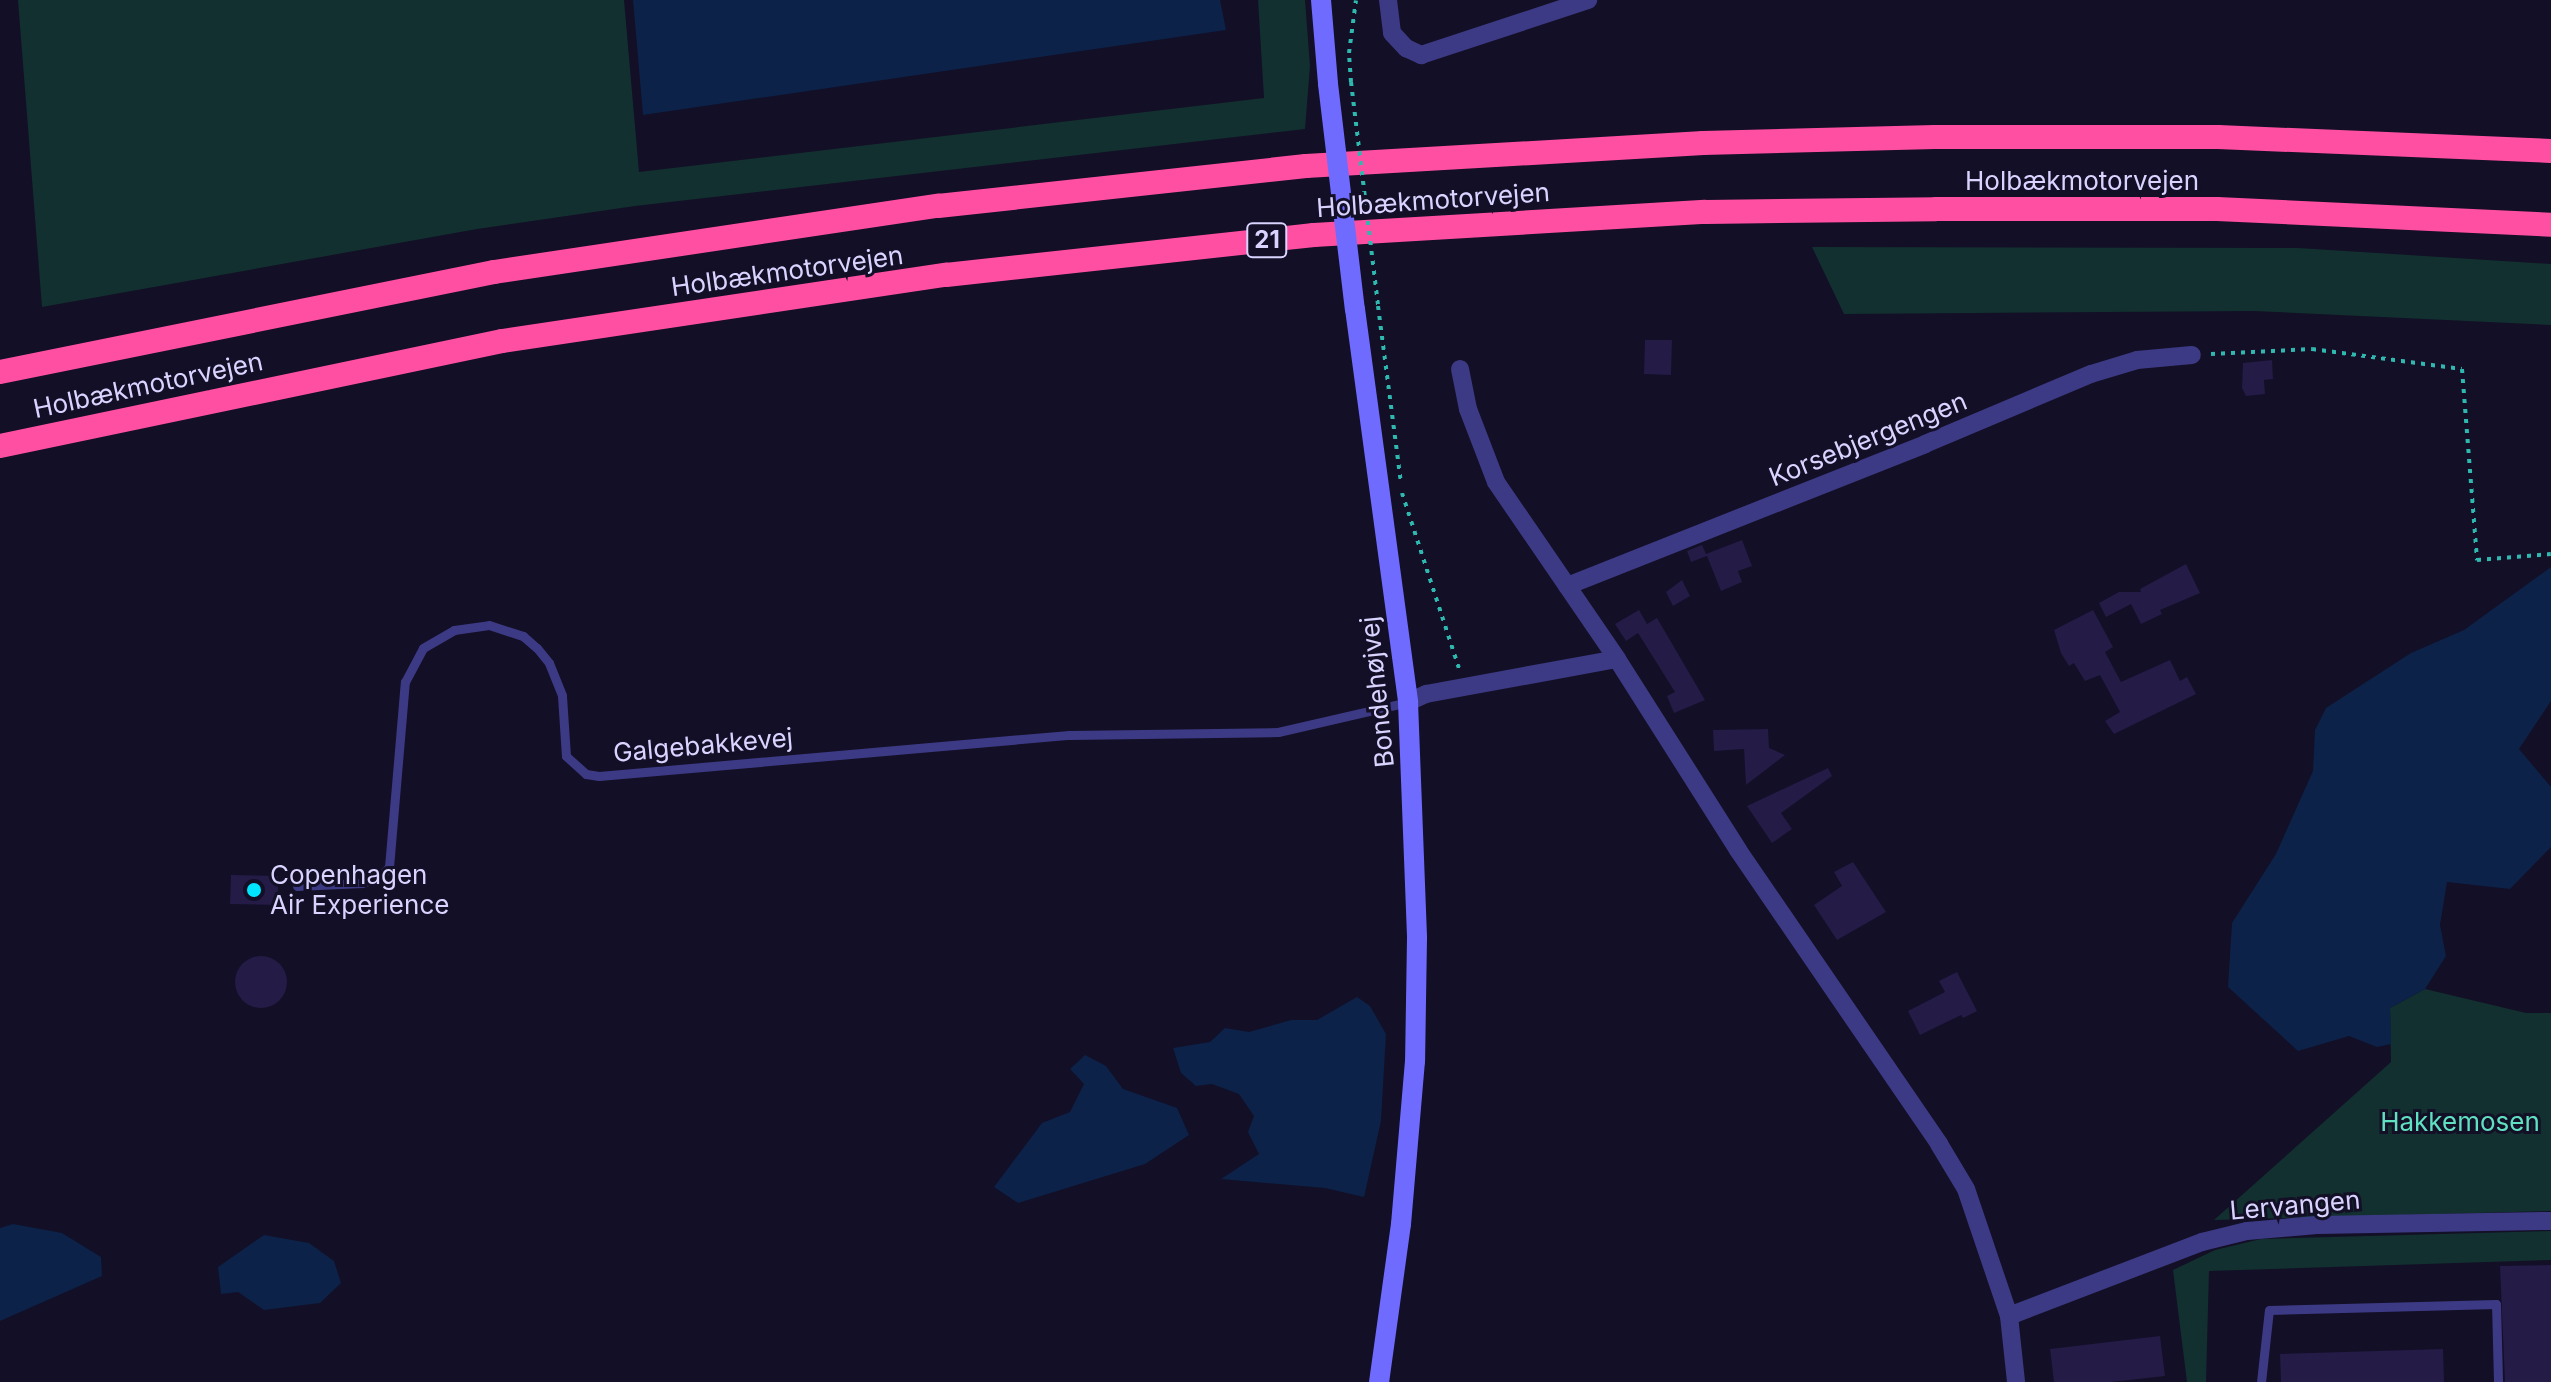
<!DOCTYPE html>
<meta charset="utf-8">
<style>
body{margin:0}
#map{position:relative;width:2551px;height:1382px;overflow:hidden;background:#130f26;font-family:Inter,sans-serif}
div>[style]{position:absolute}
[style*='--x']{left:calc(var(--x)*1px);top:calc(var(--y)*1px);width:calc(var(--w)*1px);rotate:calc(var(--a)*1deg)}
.green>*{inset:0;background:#12302f}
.water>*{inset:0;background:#0c2248}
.building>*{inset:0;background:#241b47}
.round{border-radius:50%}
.path>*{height:4px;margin-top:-2px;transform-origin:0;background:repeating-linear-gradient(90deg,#2fb8b0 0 4px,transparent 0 10px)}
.lane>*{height:9px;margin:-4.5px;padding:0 4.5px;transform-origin:4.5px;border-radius:4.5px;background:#3d3a85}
.street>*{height:18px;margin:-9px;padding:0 9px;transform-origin:9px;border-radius:9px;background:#3d3a85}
.secondary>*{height:20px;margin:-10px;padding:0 10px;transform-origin:10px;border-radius:10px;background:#6f6bff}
.highway>*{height:24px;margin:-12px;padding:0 12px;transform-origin:12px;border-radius:12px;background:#ff4fa3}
.path-bridge>*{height:4px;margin-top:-2px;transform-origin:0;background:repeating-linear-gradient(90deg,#2fb8b0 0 4px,transparent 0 10px)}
.secondary-bridge>*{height:20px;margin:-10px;padding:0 10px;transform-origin:10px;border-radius:10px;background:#6f6bff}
.dots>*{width:22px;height:22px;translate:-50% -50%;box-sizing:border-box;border:4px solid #130f26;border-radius:50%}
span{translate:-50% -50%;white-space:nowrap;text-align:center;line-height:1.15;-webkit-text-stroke:6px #130f26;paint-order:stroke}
.shield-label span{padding:2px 6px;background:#130f26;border:2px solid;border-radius:6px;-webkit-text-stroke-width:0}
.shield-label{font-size:24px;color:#d9d4ff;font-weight:700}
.street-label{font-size:26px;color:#d9d4ff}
.poi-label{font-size:26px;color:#d9d4ff}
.left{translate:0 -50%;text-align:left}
.park-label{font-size:26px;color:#5fe0c0}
</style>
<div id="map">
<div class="green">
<i style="clip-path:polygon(18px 0,624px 0,639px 172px,1264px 98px,1258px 0,1305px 0,1310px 66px,1305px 129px,635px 206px,477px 229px,42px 307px)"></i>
<i style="clip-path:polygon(1812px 247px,2298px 248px,2551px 264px,2551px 325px,2254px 311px,1844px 314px)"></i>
<i style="clip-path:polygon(2425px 989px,2526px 1013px,2551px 1013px,2551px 1211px,2214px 1220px,2391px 1062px,2390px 1008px)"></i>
<i style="clip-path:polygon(2551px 1231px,2551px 1260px,2209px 1271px,2206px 1382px,2187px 1382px,2173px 1270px,2215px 1250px,2261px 1239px)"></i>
</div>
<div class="water">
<i style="clip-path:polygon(633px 0,1220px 0,1226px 30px,643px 115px)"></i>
<i style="clip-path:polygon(2551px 567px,2551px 701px,2519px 749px,2551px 787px,2551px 847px,2510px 889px,2447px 882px,2440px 925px,2446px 956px,2425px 989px,2390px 1008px,2391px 1044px,2377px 1047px,2349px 1036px,2298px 1051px,2228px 987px,2232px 923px,2276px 854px,2313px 771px,2315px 730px,2326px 708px,2411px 653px,2464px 630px)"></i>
<i style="clip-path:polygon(1357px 997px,1370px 1006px,1386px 1034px,1381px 1121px,1364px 1197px,1325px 1188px,1221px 1179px,1259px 1154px,1248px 1132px,1254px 1116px,1239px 1094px,1212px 1084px,1196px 1086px,1181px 1073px,1173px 1048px,1210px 1042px,1225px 1028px,1249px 1032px,1291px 1020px,1317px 1020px)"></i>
<i style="clip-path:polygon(1085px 1055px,1106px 1066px,1123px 1089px,1177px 1108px,1189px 1135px,1145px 1164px,1018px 1203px,994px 1187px,1042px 1123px,1070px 1112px,1084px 1084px,1070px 1069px)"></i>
<i style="clip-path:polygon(13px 1224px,62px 1233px,101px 1257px,102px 1276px,0 1321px,0 1228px)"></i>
<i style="clip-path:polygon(264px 1235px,309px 1243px,334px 1261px,341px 1283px,320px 1303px,264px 1310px,238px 1292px,221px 1294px,218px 1267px)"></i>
</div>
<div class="building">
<i style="clip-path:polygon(1645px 340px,1672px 340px,1671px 375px,1644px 374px)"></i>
<i style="clip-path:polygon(2272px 360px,2273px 379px,2264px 380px,2265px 394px,2246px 396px,2242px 388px,2243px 363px)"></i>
<i style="clip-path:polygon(1742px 540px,1752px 566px,1738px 571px,1742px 582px,1721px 591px,1707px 556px,1691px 562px,1687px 551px,1702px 545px,1706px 554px)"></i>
<i style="clip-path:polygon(2186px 564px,2200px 593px,2160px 610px,2162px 614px,2141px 624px,2131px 604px,2106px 617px,2099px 603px,2119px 592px,2141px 592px,2140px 589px)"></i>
<i style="clip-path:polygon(1682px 580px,1690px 596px,1673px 606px,1666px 592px)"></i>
<i style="clip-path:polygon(1639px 610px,1647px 624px,1657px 618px,1705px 700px,1674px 713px,1667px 696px,1675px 692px,1638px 633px,1626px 641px,1615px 624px)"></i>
<i style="clip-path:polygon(2093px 610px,2113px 647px,2105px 652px,2121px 682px,2170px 660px,2180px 681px,2187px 677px,2196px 694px,2114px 734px,2105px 721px,2120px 712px,2100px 675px,2085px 681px,2074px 663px,2069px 666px,2061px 653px,2054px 630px)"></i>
<i style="clip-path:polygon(1768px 729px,1769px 748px,1785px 755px,1746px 785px,1744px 749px,1714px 751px,1713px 730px)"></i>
<i style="clip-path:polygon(1828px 768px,1832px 776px,1781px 813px,1792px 829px,1772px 843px,1747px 806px)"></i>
<i style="clip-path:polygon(1853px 862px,1886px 912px,1837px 940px,1814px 905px,1842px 886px,1834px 872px)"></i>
<i style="clip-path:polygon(231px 875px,278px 876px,278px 905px,230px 904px)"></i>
<i class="round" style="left:235px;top:956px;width:52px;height:52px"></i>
<i style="clip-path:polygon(1957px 972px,1977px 1011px,1963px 1018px,1961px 1015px,1920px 1035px,1908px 1011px,1945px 992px,1939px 981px)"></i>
<i style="clip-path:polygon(2551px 1265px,2551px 1382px,2505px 1382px,2500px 1266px)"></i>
<i style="clip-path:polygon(2160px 1336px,2165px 1376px,2111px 1382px,2054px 1382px,2050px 1349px)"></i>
<i style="clip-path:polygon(2443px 1349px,2444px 1382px,2281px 1382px,2280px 1354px)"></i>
</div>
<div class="path">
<i style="--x:1351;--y:82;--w:29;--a:-94"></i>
<i style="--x:1349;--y:53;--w:53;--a:-82.5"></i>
<i style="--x:1378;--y:306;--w:179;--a:82.6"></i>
<i style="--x:2211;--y:354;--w:101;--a:-2.8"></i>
<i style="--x:2312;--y:349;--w:151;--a:7.6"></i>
<i style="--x:2462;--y:369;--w:192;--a:85.5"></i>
<i style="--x:2477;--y:560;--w:74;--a:-4.6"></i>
<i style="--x:1402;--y:493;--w:187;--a:72"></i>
</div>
<div class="lane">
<i style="--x:297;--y:886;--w:65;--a:-2.6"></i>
<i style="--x:362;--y:883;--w:17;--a:-17"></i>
<i style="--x:378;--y:878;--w:16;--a:-45"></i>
<i style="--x:389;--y:867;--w:186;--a:-85.1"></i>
<i style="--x:405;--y:682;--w:38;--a:-62"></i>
<i style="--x:423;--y:648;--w:36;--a:-30"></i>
<i style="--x:454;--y:630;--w:35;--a:-8"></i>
<i style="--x:489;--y:625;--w:36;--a:18"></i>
<i style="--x:523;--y:636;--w:18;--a:41"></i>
<i style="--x:537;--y:648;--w:19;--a:51"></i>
<i style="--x:549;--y:663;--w:35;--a:68"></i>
<i style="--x:562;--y:696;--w:60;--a:86.2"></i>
<i style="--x:566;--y:756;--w:27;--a:42"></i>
<i style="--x:586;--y:774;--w:13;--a:9"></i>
<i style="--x:599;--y:776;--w:472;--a:-5"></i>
<i style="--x:1069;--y:735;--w:209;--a:-0.8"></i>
<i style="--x:1278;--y:732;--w:133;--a:-13"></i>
<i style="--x:2261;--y:1382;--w:72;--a:-83.7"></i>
<i style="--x:2269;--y:1310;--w:227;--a:-1.5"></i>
<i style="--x:2496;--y:1304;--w:78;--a:88.5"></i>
</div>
<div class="street">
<i style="--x:1388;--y:0;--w:33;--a:83"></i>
<i style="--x:1392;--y:33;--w:21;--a:47"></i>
<i style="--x:1406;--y:48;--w:17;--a:25"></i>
<i style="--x:1421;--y:55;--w:176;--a:-18.2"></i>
<i style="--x:1460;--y:369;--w:41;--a:78.7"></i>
<i style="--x:1468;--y:409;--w:78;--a:69"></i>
<i style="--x:1496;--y:482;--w:214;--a:55.6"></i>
<i style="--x:1617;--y:659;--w:226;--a:57.6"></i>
<i style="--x:1738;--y:850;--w:356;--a:55.6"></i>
<i style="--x:1939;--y:1144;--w:52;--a:59"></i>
<i style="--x:1966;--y:1189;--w:134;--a:71.3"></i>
<i style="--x:2009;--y:1316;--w:66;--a:83.9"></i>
<i style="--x:1567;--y:586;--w:385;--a:-21.6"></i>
<i style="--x:1925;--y:444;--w:180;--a:-22.9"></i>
<i style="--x:2091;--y:374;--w:48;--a:-16.9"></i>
<i style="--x:2137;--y:360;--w:55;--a:-5.2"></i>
<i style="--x:1408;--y:702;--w:20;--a:-24"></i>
<i style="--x:1426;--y:694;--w:194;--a:-10.4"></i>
<i style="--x:2009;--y:1316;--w:207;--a:-21"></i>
<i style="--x:2202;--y:1242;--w:46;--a:-13.7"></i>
<i style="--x:2247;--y:1231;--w:70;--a:-4.9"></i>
<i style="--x:2317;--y:1225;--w:234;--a:-1"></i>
</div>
<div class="secondary">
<i style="--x:1321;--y:0;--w:84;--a:85.2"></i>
<i style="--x:1355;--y:309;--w:397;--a:82.3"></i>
<i style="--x:1408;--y:702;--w:236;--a:87.8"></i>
<i style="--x:1417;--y:938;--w:123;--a:90.9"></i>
<i style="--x:1415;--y:1061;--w:164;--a:94.9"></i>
<i style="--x:1401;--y:1224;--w:160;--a:97.9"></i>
</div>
<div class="highway">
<i style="--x:0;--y:372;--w:504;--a:-11.44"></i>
<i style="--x:494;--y:272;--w:449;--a:-8.5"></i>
<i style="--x:938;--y:206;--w:370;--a:-6.2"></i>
<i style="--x:1306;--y:166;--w:398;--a:-3.3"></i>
<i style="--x:1703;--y:143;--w:232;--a:-1.5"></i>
<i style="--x:1935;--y:137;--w:283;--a:0"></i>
<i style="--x:2218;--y:137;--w:333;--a:2.4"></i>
<i style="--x:0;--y:446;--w:513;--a:-11.81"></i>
<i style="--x:502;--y:341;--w:449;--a:-8.5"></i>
<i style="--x:946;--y:275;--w:370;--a:-6.2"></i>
<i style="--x:1314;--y:235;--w:392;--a:-3.4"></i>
<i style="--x:1705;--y:212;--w:231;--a:-0.7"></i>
<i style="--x:1936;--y:209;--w:281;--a:0"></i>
<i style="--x:2217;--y:209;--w:334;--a:2.7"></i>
</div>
<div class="path-bridge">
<i style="--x:1351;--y:82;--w:226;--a:83.1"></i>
</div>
<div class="secondary-bridge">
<i style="--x:1328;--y:84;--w:227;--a:83.2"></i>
</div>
<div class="dots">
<i style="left:254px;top:890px;background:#00e5ff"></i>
</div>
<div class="shield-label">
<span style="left:1267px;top:240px">21</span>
</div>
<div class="street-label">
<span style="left:2082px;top:181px">Holbækmotorvejen</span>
<span style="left:1433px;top:200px;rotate:-4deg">Holbækmotorvejen</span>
<span style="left:787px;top:271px;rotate:-8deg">Holbækmotorvejen</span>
<span style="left:148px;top:385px;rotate:-12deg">Holbækmotorvejen</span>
<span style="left:1868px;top:439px;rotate:-22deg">Korsebjergengen</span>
<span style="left:1377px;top:692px;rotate:-96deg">Bondehøjvej</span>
<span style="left:703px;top:745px;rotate:-5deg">Galgebakkevej</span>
<span style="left:2295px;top:1205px;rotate:-5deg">Lervangen</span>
</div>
<div class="poi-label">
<span class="left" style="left:270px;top:890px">Copenhagen<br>Air Experience</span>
</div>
<div class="park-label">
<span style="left:2460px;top:1122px">Hakkemosen</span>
</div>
</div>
